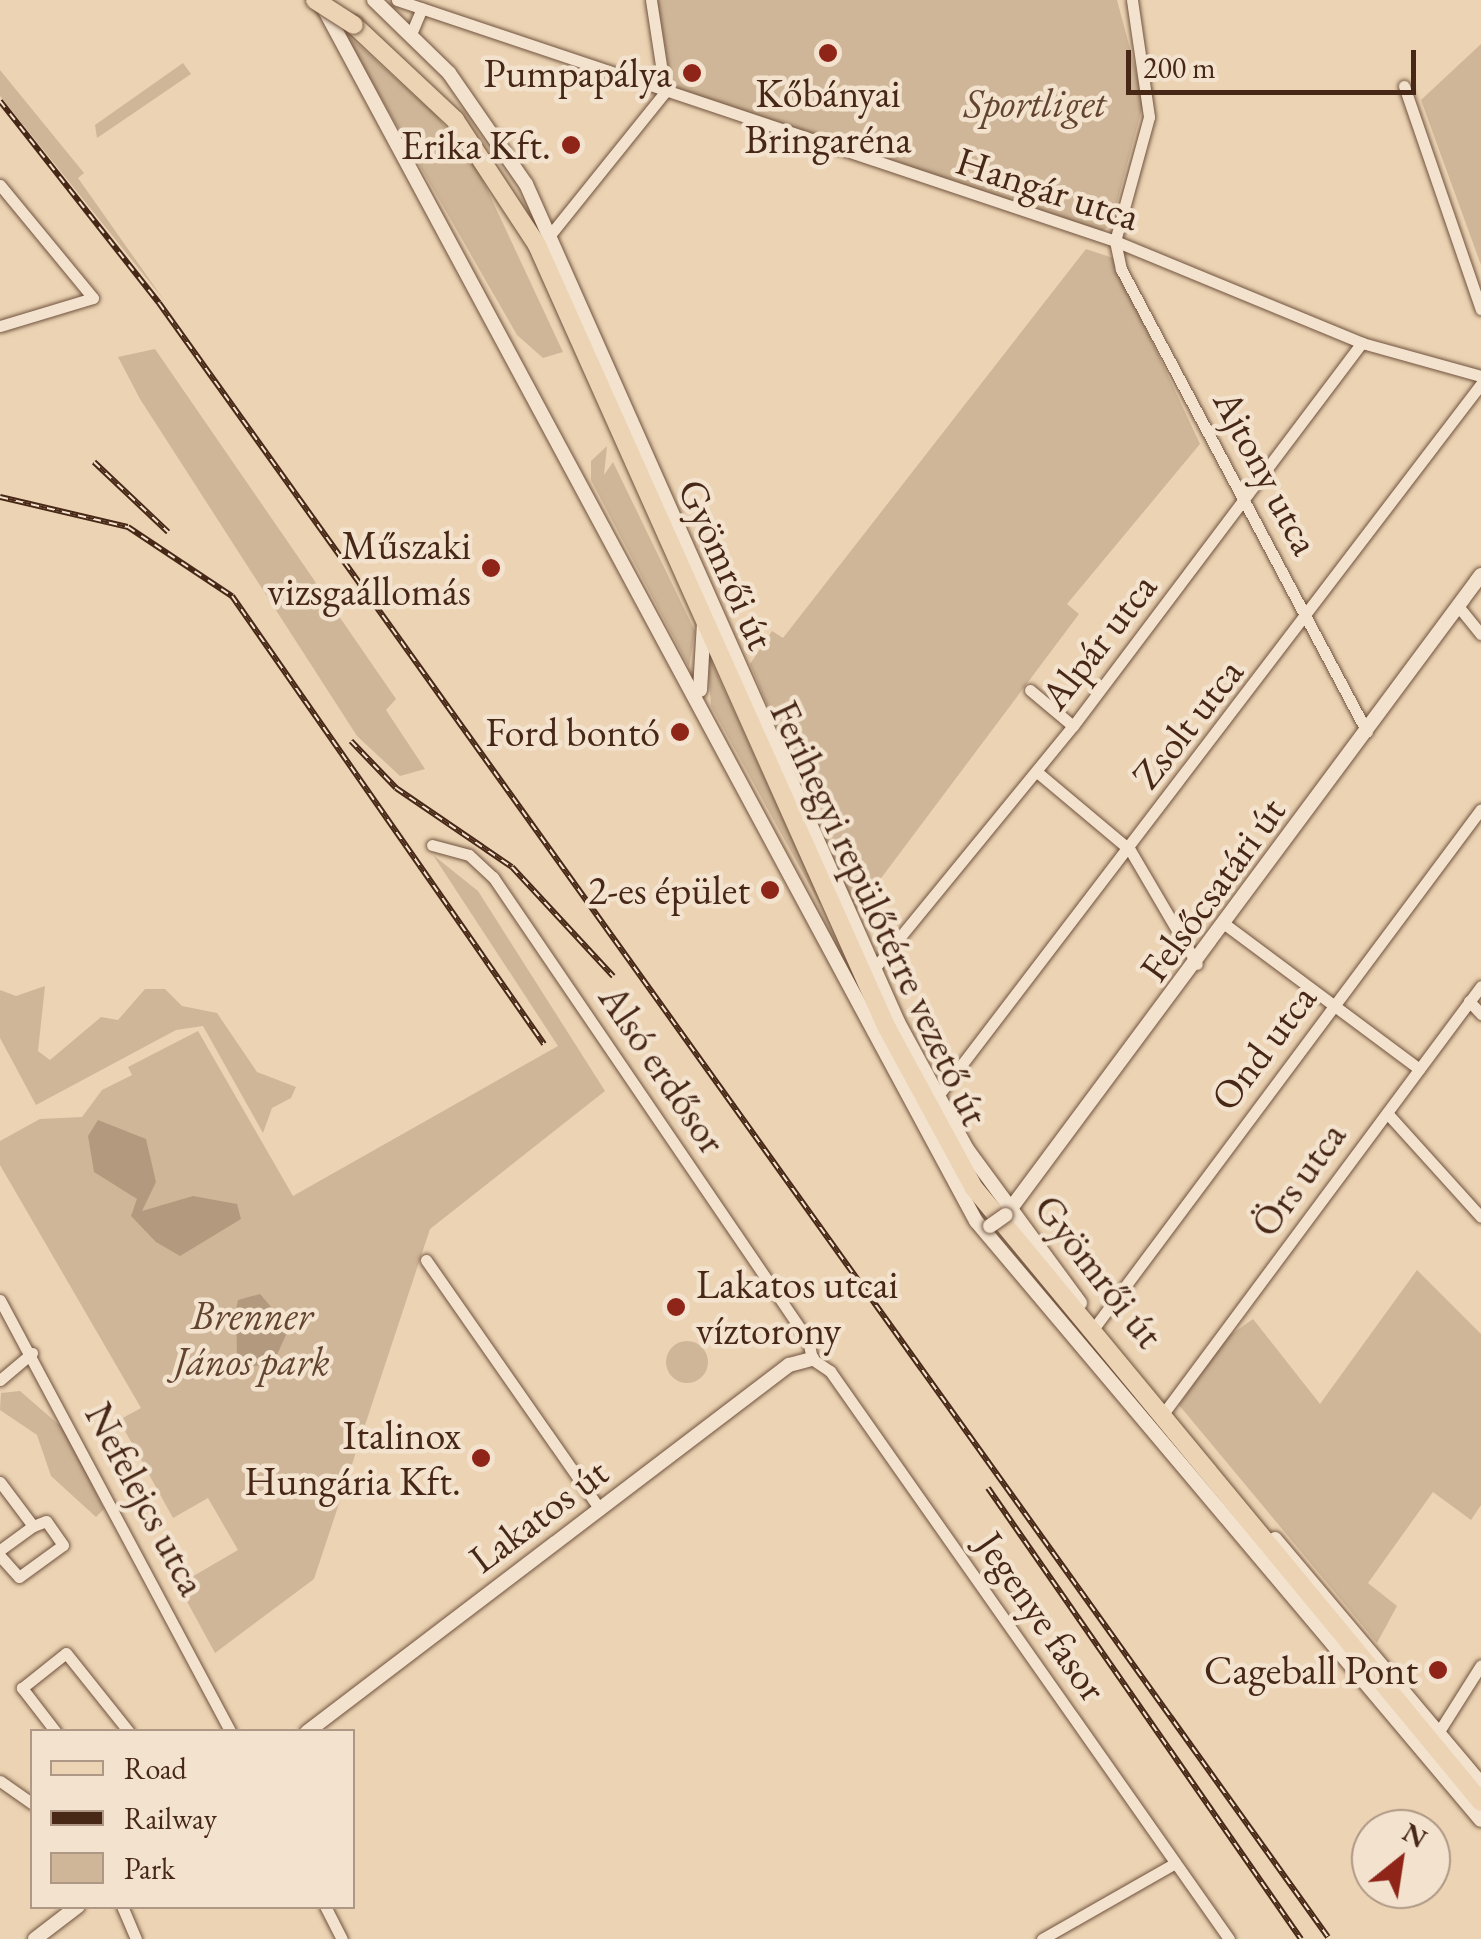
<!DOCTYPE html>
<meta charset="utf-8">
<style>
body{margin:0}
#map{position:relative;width:1481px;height:1939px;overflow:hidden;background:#ebd3b3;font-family:"EB Garamond",serif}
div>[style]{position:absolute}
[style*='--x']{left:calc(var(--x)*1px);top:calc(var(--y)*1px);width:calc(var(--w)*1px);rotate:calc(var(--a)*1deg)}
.green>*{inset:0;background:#cfb698}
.round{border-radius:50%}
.water>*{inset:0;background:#b3997e}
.roads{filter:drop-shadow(0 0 2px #70523d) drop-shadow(0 0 2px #70523d)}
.minor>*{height:11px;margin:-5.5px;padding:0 5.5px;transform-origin:5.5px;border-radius:5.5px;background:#f2e2ce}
.tertiary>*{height:14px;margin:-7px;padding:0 7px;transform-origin:7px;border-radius:7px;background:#f2e2ce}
.primary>*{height:18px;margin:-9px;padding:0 9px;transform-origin:9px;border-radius:9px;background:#ebd3b3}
.rail>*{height:6px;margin-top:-3px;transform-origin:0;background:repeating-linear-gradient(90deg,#f2e2ce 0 8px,#472716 0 16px);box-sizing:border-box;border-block:2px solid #472716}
.bridges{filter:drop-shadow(0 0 2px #70523d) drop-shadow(0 0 2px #70523d)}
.tertiary-bridge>*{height:14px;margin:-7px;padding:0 7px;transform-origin:7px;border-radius:7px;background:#f2e2ce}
.primary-bridge>*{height:18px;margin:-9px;padding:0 9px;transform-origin:9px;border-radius:9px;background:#ebd3b3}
.dots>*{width:28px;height:28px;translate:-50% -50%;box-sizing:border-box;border:5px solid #f2e2ce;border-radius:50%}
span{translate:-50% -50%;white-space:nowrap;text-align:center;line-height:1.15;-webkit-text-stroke:9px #f2e2ce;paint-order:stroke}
.poi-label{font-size:40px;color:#472716}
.right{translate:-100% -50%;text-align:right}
.left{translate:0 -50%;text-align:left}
.park-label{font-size:40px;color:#624430;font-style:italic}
.street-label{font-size:40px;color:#472716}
.legend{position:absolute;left:30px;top:1729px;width:325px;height:180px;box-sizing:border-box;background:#f2e2ce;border:2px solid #ae9784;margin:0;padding:12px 18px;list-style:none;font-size:30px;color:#472716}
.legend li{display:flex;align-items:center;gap:20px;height:50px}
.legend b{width:50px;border:2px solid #ae9784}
.north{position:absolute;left:1351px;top:1809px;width:100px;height:100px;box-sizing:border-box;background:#f2e2ce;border:2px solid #ae9784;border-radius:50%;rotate:30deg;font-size:28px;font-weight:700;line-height:40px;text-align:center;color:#472716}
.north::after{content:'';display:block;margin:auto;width:35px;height:45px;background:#8f2418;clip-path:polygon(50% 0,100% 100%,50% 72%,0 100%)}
.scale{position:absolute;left:1126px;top:50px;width:290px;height:45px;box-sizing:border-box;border:5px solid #472716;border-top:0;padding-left:12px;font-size:30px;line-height:35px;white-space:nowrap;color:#472716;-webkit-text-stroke:8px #f2e2ce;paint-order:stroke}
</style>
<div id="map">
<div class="green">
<i style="clip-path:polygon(657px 0,1117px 0,1144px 101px,1111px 225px,1099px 233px,672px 88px)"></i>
<i style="clip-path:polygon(342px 30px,436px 115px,477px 168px,563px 352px,543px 358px,517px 335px)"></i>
<i style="clip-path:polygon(1481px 44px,1481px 265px,1421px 100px)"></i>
<i style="clip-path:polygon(183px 63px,191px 74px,97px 138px,95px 125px)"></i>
<i style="clip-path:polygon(0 70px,84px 173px,78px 178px,164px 300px,0 96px)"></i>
<i style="clip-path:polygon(1086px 249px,1113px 258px,1200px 444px,1067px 604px,1079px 614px,855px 913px,750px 664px,772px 631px,783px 638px)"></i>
<i style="clip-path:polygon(155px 349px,396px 699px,386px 710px,425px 769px,400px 776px,357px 736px,140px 399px,118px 357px)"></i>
<i style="clip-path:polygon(607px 446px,604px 475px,613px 462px,695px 631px,689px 667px,591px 480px,591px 461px)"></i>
<i style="clip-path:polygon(707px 652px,821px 902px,820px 904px,711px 706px)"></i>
<i style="clip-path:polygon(433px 855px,478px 891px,605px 1091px,430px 1229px,314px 1579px,215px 1653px,178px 1585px,238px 1550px,208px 1498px,173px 1518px,119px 1420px,141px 1408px,0 1165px,0 1141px,40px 1119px,82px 1117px,102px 1090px,132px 1075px,128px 1067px,198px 1031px,293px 1196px,558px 1046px)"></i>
<i style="clip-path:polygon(45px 986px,38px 1051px,50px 1060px,101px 1017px,118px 1020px,145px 989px,165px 989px,182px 1006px,217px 1013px,257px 1072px,296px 1087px,291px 1098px,272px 1108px,263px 1133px,203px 1026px,176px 1030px,36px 1105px,0 1038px,0 990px,16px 996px)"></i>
<i style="clip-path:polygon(1417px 1270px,1481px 1334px,1481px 1505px,1471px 1520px,1433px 1492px,1368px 1583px,1397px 1606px,1377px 1643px,1179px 1405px,1226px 1338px,1253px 1319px,1320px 1404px)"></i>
<i class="round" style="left:666px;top:1341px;width:42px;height:42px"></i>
<i style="clip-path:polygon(20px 1391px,65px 1430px,104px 1509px,96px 1517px,51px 1476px,37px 1435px,0 1410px,1px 1393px)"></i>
</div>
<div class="water">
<i style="clip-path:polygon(98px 1120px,146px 1139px,156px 1182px,142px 1211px,193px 1196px,237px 1204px,241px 1219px,180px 1256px,156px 1242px,131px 1216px,137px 1199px,94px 1172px,88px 1136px)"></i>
<i style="clip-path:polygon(260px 1294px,289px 1328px,273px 1364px,254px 1366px,237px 1357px,236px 1310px,238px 1300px)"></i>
</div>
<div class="roads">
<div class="minor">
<i style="--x:397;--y:0;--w:757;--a:18.55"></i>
<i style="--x:1115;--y:241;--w:267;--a:22.4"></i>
<i style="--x:1362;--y:343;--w:123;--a:15.5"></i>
<i style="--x:651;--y:0;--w:93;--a:81.3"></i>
<i style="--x:1132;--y:0;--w:118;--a:81.7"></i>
<i style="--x:1149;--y:117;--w:129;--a:105.3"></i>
<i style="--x:1115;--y:241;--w:29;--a:78"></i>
<i style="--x:1121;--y:269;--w:524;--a:62.02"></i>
<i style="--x:411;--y:34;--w:28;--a:-67"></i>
<i style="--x:1404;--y:86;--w:236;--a:71"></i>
<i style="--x:0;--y:185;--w:146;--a:50.5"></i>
<i style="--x:93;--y:298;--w:97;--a:163.2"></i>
<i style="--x:550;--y:235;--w:184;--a:-51.2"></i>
<i style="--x:1458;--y:606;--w:36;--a:51"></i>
<i style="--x:1030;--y:690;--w:56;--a:39.9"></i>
<i style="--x:1037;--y:772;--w:121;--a:40"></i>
<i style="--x:1130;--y:850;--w:132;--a:59.6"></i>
<i style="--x:432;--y:845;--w:38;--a:15"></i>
<i style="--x:469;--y:855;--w:33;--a:43"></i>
<i style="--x:493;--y:877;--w:560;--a:55.77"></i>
<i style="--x:808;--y:1340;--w:19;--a:78"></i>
<i style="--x:812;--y:1359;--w:22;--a:34"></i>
<i style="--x:830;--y:1371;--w:694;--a:54.91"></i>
<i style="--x:1226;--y:925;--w:241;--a:36.7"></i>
<i style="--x:873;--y:970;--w:315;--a:-50.7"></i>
<i style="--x:1073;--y:726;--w:480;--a:-53"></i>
<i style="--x:1469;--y:1001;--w:18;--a:47"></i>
<i style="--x:937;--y:1097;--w:897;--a:-52.66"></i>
<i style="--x:1387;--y:1113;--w:140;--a:47.9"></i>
<i style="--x:426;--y:1260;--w:304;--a:55.1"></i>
<i style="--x:0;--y:1300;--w:490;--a:61.9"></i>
<i style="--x:1097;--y:1324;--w:642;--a:-53.29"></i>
<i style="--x:0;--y:1380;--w:42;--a:-40.2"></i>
<i style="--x:1166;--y:1410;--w:528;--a:-53.39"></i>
<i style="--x:0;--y:1482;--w:55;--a:53.1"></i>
<i style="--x:33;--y:1526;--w:41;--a:144"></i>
<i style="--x:0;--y:1556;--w:28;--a:48"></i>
<i style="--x:19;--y:1577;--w:54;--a:-36"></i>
<i style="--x:63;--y:1545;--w:29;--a:-125"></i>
<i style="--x:46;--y:1521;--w:14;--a:159"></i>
<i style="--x:56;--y:1732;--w:56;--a:-127.7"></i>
<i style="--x:22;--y:1688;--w:56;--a:-38.5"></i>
<i style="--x:66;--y:1653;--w:101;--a:51.4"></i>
<i style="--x:1438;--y:1733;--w:80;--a:-57.7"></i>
<i style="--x:0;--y:1781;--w:39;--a:35"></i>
<i style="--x:122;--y:1906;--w:36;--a:67"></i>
<i style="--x:325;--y:1906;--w:37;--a:63"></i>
<i style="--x:1042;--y:1939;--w:153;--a:-29.7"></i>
</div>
<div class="tertiary">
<i style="--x:374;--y:0;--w:105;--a:44.2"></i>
<i style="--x:449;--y:73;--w:135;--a:55.3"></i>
<i style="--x:526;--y:184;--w:917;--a:66.06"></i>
<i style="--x:898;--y:1022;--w:145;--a:61.5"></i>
<i style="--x:967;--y:1149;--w:191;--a:53.7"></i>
<i style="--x:322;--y:5;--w:1381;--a:61.73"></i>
<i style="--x:976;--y:1221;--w:783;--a:49.87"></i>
<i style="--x:700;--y:690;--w:67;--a:-86.6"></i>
<i style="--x:1006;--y:1215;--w:797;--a:-53.42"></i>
<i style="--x:1275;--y:1539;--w:320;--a:49.9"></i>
<i style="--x:307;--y:1732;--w:606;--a:-37.29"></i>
<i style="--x:789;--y:1365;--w:24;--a:-15"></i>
<i style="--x:35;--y:1939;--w:54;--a:-37.5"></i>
</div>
<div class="primary">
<i style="--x:354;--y:25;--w:139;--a:43.2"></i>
<i style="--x:455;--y:120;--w:149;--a:56.7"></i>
<i style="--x:537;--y:245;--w:855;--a:65.92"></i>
<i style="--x:886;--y:1026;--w:184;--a:61.5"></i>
<i style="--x:974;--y:1188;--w:796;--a:50.45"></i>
</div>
</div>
<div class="rail">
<i style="--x:0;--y:101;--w:257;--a:51.8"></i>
<i style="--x:159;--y:303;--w:2009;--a:54.42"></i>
<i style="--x:94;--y:462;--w:102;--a:43.4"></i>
<i style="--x:0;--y:497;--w:131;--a:13.2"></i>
<i style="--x:128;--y:527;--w:125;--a:33.6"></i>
<i style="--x:232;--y:596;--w:546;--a:55.15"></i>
<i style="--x:351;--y:741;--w:65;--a:46.2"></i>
<i style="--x:396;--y:788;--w:140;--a:34.3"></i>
<i style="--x:512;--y:867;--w:149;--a:47.2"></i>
<i style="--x:988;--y:1488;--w:549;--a:55.24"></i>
</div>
<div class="bridges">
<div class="tertiary-bridge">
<i style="--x:990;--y:1226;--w:19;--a:-35"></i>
</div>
<div class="primary-bridge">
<i style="--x:315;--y:0;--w:46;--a:32.7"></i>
</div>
</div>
<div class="dots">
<i style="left:828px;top:53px;background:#8f2418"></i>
<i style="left:692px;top:73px;background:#8f2418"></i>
<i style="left:571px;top:145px;background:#8f2418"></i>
<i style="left:491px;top:568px;background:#8f2418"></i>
<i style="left:680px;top:732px;background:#8f2418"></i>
<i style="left:770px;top:890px;background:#8f2418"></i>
<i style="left:676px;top:1307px;background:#8f2418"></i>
<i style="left:481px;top:1458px;background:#8f2418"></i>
<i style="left:1438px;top:1670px;background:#8f2418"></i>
</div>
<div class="poi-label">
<span class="right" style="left:672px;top:73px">Pumpapálya</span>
<span style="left:828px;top:116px">Kőbányai<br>Bringaréna</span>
<span class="right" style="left:551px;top:145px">Erika Kft.</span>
<span class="right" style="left:471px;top:568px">Műszaki<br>vizsgaállomás</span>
<span class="right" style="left:660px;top:732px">Ford bontó</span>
<span class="right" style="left:750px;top:890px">2-es épület</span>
<span class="left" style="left:696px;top:1307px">Lakatos utcai<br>víztorony</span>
<span class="right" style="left:461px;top:1458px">Italinox<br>Hungária Kft.</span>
<span class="right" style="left:1418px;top:1670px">Cageball Pont</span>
</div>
<div class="park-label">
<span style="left:1035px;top:103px">Sportliget</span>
<span style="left:252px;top:1338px">Brenner<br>János park</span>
</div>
<div class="street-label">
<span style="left:1048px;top:188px;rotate:18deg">Hangár utca</span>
<span style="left:1267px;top:472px;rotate:62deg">Ajtony utca</span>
<span style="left:727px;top:564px;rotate:66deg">Gyömrői út</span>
<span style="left:1098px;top:641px;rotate:-52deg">Alpár utca</span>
<span style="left:1187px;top:723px;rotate:-52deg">Zsolt utca</span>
<span style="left:1212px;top:889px;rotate:-54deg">Felsőcsatári út</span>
<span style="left:880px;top:913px;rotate:65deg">Ferihegyi repülőtérre vezető út</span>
<span style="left:1263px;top:1047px;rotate:-53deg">Ond utca</span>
<span style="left:663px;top:1069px;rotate:56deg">Alsó erdősor</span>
<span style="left:1298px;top:1179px;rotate:-54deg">Örs utca</span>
<span style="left:1099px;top:1271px;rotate:52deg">Gyömrői út</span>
<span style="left:146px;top:1499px;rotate:62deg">Nefelejcs utca</span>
<span style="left:538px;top:1515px;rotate:-37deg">Lakatos út</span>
<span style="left:1042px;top:1616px;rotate:55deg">Jegenye fasor</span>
</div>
<ul class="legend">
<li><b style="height:12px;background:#ebd3b3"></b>Road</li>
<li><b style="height:12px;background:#472716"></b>Railway</li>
<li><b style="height:28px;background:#cfb698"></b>Park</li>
</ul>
<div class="north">N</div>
<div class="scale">200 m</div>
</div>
